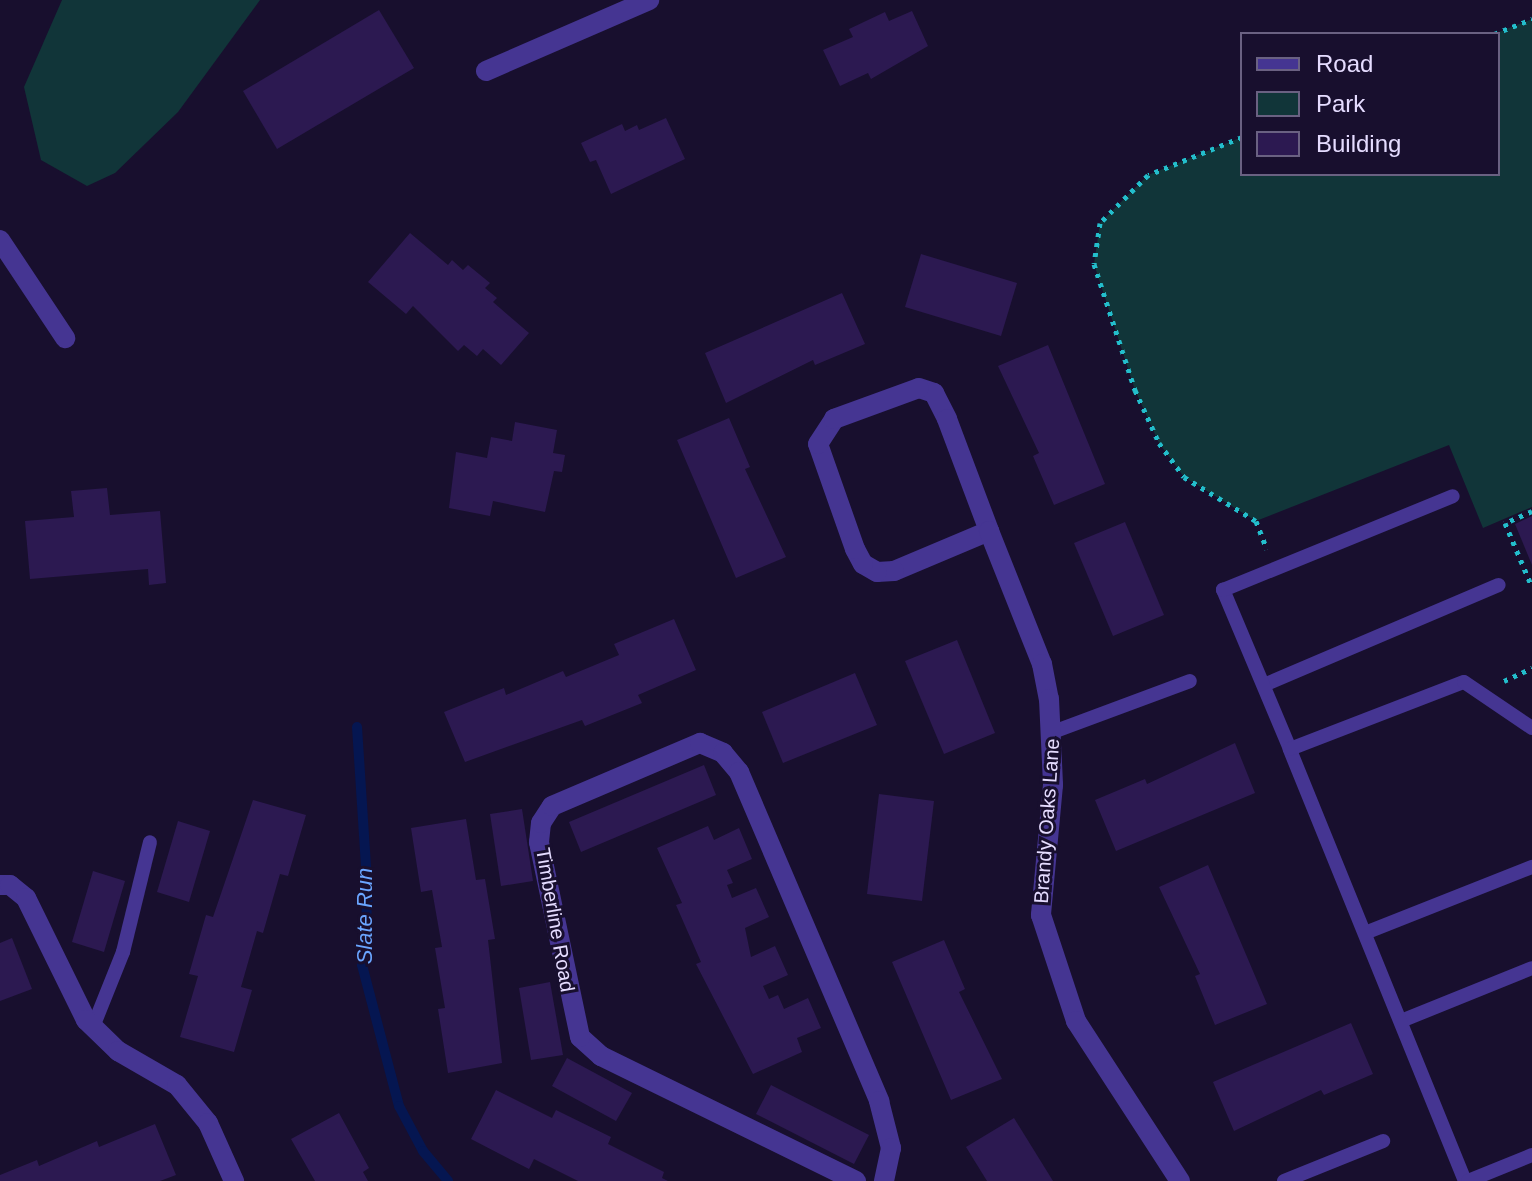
<!DOCTYPE html>
<style>
body{margin:0}
#map{position:relative;width:1532px;height:1181px;overflow:hidden;background:#180f2e;font-family:Arial,sans-serif}
div>[style]{position:absolute}
[style*='--x']{left:calc(var(--x)*1px);top:calc(var(--y)*1px);width:calc(var(--w)*1px);rotate:calc(var(--a)*1deg)}
.green>*{inset:0;background:#113539}
.stream>*{height:10px;margin:-5px;padding:0 5px;transform-origin:5px;border-radius:5px;background:#051651}
.building>*{inset:0;background:#2c1951}
.path>*{height:5px;margin-top:-2.5px;transform-origin:0;background:repeating-linear-gradient(90deg,#23becc 0 4px,transparent 0 10px)}
.service>*{height:14px;margin:-7px;padding:0 7px;transform-origin:7px;border-radius:7px;background:#453592}
.minor>*{height:20px;margin:-10px;padding:0 10px;transform-origin:10px;border-radius:10px;background:#453592}
span{translate:-50% -50%;white-space:nowrap;text-align:center;line-height:1.15;-webkit-text-stroke:6px #180f2e;paint-order:stroke}
.street-label{font-size:20px;color:#e5dcff}
.water-label{font-size:22px;color:#6aa5ff;font-style:italic}
.legend{position:absolute;left:1240px;top:32px;width:260px;height:144px;box-sizing:border-box;background:#180f2e;border:2px solid #6a6182;margin:0;padding:10px 14px;list-style:none;font-size:24px;color:#e5dcff}
.legend li{display:flex;align-items:center;gap:16px;height:40px}
.legend b{width:40px;border:2px solid #6a6182}
</style>
<div id="map">
<div class="green">
<i style="clip-path:polygon(62px 0,260px 0,178px 112px,115px 173px,87px 186px,41px 160px,24px 87px)"></i>
<i style="clip-path:polygon(1532px 19px,1532px 507px,1483px 528px,1449px 445px,1256px 521px,1184px 477px,1159px 443px,1135px 390px,1094px 264px,1100px 223px,1148px 175px,1242px 137px,1242px 174px,1498px 174px,1494px 34px)"></i>
</div>
<div class="stream">
<i style="--x:357;--y:727;--w:168;--a:86.3"></i>
<i style="--x:368;--y:895;--w:70;--a:94.9"></i>
<i style="--x:362;--y:965;--w:146;--a:75.3"></i>
<i style="--x:399;--y:1106;--w:51;--a:61.9"></i>
<i style="--x:423;--y:1151;--w:39;--a:50"></i>
</div>
<div class="building">
<i style="clip-path:polygon(379px 10px,414px 68px,277px 149px,243px 91px)"></i>
<i style="clip-path:polygon(912px 11px,928px 46px,871px 79px,868px 73px,840px 86px,823px 50px,853px 37px,849px 29px,885px 12px,889px 21px)"></i>
<i style="clip-path:polygon(666px 118px,685px 159px,611px 194px,596px 160px,590px 162px,581px 143px,622px 124px,625px 131px,637px 125px,639px 130px)"></i>
<i style="clip-path:polygon(410px 233px,448px 265px,452px 260px,463px 270px,468px 265px,490px 283px,485px 288px,497px 298px,493px 302px,529px 333px,501px 365px,483px 349px,477px 356px,464px 345px,458px 351px,413px 306px,406px 314px,368px 282px)"></i>
<i style="clip-path:polygon(921px 254px,1017px 283px,1001px 336px,905px 307px)"></i>
<i style="clip-path:polygon(842px 293px,865px 344px,815px 365px,813px 360px,726px 403px,705px 353px)"></i>
<i style="clip-path:polygon(1048px 345px,1105px 484px,1054px 505px,1033px 456px,1039px 453px,998px 366px)"></i>
<i style="clip-path:polygon(729px 418px,750px 467px,745px 469px,786px 557px,736px 578px,677px 440px)"></i>
<i style="clip-path:polygon(515px 422px,557px 430px,553px 453px,565px 455px,562px 472px,554px 471px,545px 512px,493px 501px,490px 516px,449px 508px,456px 452px,487px 458px,491px 437px,512px 441px)"></i>
<i style="clip-path:polygon(107px 488px,110px 515px,160px 511px,166px 583px,149px 585px,148px 569px,30px 579px,25px 521px,74px 517px,71px 491px)"></i>
<i style="clip-path:polygon(1532px 516px,1532px 565px,1515px 524px)"></i>
<i style="clip-path:polygon(1125px 522px,1164px 615px,1113px 636px,1074px 543px)"></i>
<i style="clip-path:polygon(674px 619px,696px 670px,638px 695px,642px 703px,585px 726px,582px 720px,465px 762px,444px 712px,504px 688px,506px 695px,563px 671px,566px 677px,619px 655px,614px 644px)"></i>
<i style="clip-path:polygon(957px 640px,995px 733px,944px 754px,905px 661px)"></i>
<i style="clip-path:polygon(855px 673px,877px 725px,783px 763px,762px 712px)"></i>
<i style="clip-path:polygon(1235px 743px,1255px 793px,1116px 851px,1095px 800px,1145px 779px,1147px 784px)"></i>
<i style="clip-path:polygon(704px 765px,716px 795px,581px 852px,569px 822px)"></i>
<i style="clip-path:polygon(879px 794px,934px 801px,922px 901px,867px 894px)"></i>
<i style="clip-path:polygon(253px 800px,306px 815px,288px 876px,280px 874px,263px 933px,257px 931px,241px 987px,252px 990px,234px 1052px,180px 1037px,198px 976px,189px 974px,206px 915px,213px 917px)"></i>
<i style="clip-path:polygon(522px 809px,533px 881px,501px 886px,490px 814px)"></i>
<i style="clip-path:polygon(466px 819px,476px 880px,485px 879px,495px 939px,488px 940px,502px 1063px,448px 1073px,438px 1009px,445px 1008px,435px 948px,442px 947px,432px 890px,421px 892px,411px 828px)"></i>
<i style="clip-path:polygon(178px 821px,210px 831px,189px 902px,157px 892px)"></i>
<i style="clip-path:polygon(708px 826px,714px 840px,739px 828px,752px 859px,727px 870px,733px 883px,727px 885px,732px 898px,756px 888px,769px 917px,745px 928px,751px 957px,775px 946px,788px 975px,763px 986px,769px 999px,778px 995px,784px 1009px,808px 998px,821px 1028px,797px 1038px,802px 1052px,753px 1074px,696px 964px,701px 962px,676px 905px,682px 903px,657px 848px)"></i>
<i style="clip-path:polygon(1208px 865px,1267px 1004px,1215px 1025px,1195px 976px,1200px 974px,1159px 887px)"></i>
<i style="clip-path:polygon(93px 871px,125px 881px,104px 952px,72px 942px)"></i>
<i style="clip-path:polygon(12px 938px,32px 989px,0 1001px,0 943px)"></i>
<i style="clip-path:polygon(944px 940px,965px 989px,959px 992px,1002px 1079px,951px 1100px,892px 962px)"></i>
<i style="clip-path:polygon(550px 982px,563px 1055px,531px 1060px,519px 988px)"></i>
<i style="clip-path:polygon(1351px 1023px,1373px 1074px,1324px 1095px,1321px 1090px,1234px 1131px,1213px 1082px)"></i>
<i style="clip-path:polygon(567px 1058px,632px 1093px,616px 1121px,552px 1086px)"></i>
<i style="clip-path:polygon(771px 1085px,869px 1135px,854px 1164px,756px 1114px)"></i>
<i style="clip-path:polygon(496px 1090px,552px 1118px,556px 1110px,611px 1137px,608px 1144px,664px 1172px,662px 1178px,668px 1181px,578px 1181px,534px 1159px,529px 1169px,471px 1139px)"></i>
<i style="clip-path:polygon(339px 1113px,369px 1168px,363px 1172px,368px 1181px,315px 1181px,291px 1139px)"></i>
<i style="clip-path:polygon(1014px 1118px,1053px 1181px,987px 1181px,966px 1147px)"></i>
<i style="clip-path:polygon(155px 1124px,176px 1175px,160px 1181px,0 1181px,0 1175px,37px 1160px,39px 1166px,97px 1141px,99px 1147px)"></i>
</div>
<div class="path">
<i style="--x:1494;--y:34;--w:41;--a:-21.5"></i>
<i style="--x:1242;--y:137;--w:101;--a:158"></i>
<i style="--x:1148;--y:175;--w:68;--a:135"></i>
<i style="--x:1100;--y:223;--w:41;--a:98.3"></i>
<i style="--x:1094;--y:264;--w:133;--a:72"></i>
<i style="--x:1135;--y:390;--w:58;--a:65.6"></i>
<i style="--x:1159;--y:443;--w:42;--a:53.7"></i>
<i style="--x:1184;--y:477;--w:84;--a:31.4"></i>
<i style="--x:1256;--y:521;--w:30;--a:69"></i>
<i style="--x:1532;--y:511;--w:30;--a:156"></i>
<i style="--x:1505;--y:523;--w:69;--a:67.1"></i>
<i style="--x:1504;--y:681;--w:31;--a:-25"></i>
</div>
<div class="service">
<i style="--x:1264;--y:685;--w:255;--a:-23.1"></i>
<i style="--x:1053;--y:732;--w:146;--a:-20.4"></i>
<i style="--x:1290;--y:749;--w:173;--a:-112.8"></i>
<i style="--x:1223;--y:590;--w:248;--a:-22.2"></i>
<i style="--x:1365;--y:933;--w:180;--a:-21.6"></i>
<i style="--x:1401;--y:1021;--w:141;--a:-22"></i>
<i style="--x:93;--y:1027;--w:81;--a:-68.2"></i>
<i style="--x:123;--y:952;--w:113;--a:-76.2"></i>
<i style="--x:1284;--y:1181;--w:107;--a:-22"></i>
<i style="--x:1465;--y:1181;--w:466;--a:-112.1"></i>
<i style="--x:1290;--y:749;--w:186;--a:-21.1"></i>
<i style="--x:1464;--y:682;--w:82;--a:34.1"></i>
<i style="--x:1468;--y:1181;--w:69;--a:-22.1"></i>
</div>
<div class="minor">
<i style="--x:486;--y:71;--w:178;--a:-23.5"></i>
<i style="--x:0;--y:240;--w:118;--a:56.4"></i>
<i style="--x:919;--y:388;--w:16;--a:18"></i>
<i style="--x:934;--y:393;--w:29;--a:63"></i>
<i style="--x:947;--y:419;--w:120;--a:69.4"></i>
<i style="--x:989;--y:531;--w:103;--a:157.2"></i>
<i style="--x:894;--y:571;--w:17;--a:177"></i>
<i style="--x:877;--y:572;--w:16;--a:-150"></i>
<i style="--x:863;--y:564;--w:17;--a:-118"></i>
<i style="--x:855;--y:549;--w:111;--a:-109.4"></i>
<i style="--x:818;--y:444;--w:30;--a:-57"></i>
<i style="--x:834;--y:419;--w:90;--a:-20"></i>
<i style="--x:989;--y:531;--w:143;--a:68.3"></i>
<i style="--x:1042;--y:664;--w:36;--a:79"></i>
<i style="--x:1049;--y:699;--w:86;--a:87.3"></i>
<i style="--x:1053;--y:785;--w:131;--a:95.3"></i>
<i style="--x:1041;--y:915;--w:112;--a:71.7"></i>
<i style="--x:1076;--y:1021;--w:191;--a:57"></i>
<i style="--x:0;--y:885;--w:10;--a:0"></i>
<i style="--x:10;--y:885;--w:21;--a:39"></i>
<i style="--x:26;--y:898;--w:136;--a:63.8"></i>
<i style="--x:86;--y:1020;--w:45;--a:44.1"></i>
<i style="--x:118;--y:1051;--w:68;--a:30"></i>
<i style="--x:177;--y:1085;--w:49;--a:50.8"></i>
<i style="--x:208;--y:1123;--w:64;--a:65.9"></i>
<i style="--x:856;--y:1181;--w:284;--a:-153.9"></i>
<i style="--x:601;--y:1056;--w:28;--a:-138"></i>
<i style="--x:580;--y:1037;--w:199;--a:-101.9"></i>
<i style="--x:539;--y:842;--w:19;--a:-84"></i>
<i style="--x:541;--y:823;--w:20;--a:-57"></i>
<i style="--x:552;--y:806;--w:161;--a:-23.1"></i>
<i style="--x:700;--y:743;--w:25;--a:23"></i>
<i style="--x:723;--y:753;--w:25;--a:50"></i>
<i style="--x:739;--y:772;--w:358;--a:66.9"></i>
<i style="--x:879;--y:1101;--w:49;--a:75.7"></i>
<i style="--x:891;--y:1148;--w:34;--a:102"></i>
</div>
<div class="street-label">
<span style="left:1047px;top:821px;rotate:-86deg">Brandy Oaks Lane</span>
<span style="left:555px;top:920px;rotate:80deg">Timberline Road</span>
</div>
<div class="water-label">
<span style="left:365px;top:916px;rotate:-90deg">Slate Run</span>
</div>
<ul class="legend">
<li><b style="height:10px;background:#453592"></b>Road</li>
<li><b style="height:22px;background:#113539"></b>Park</li>
<li><b style="height:22px;background:#2c1951"></b>Building</li>
</ul>
</div>
